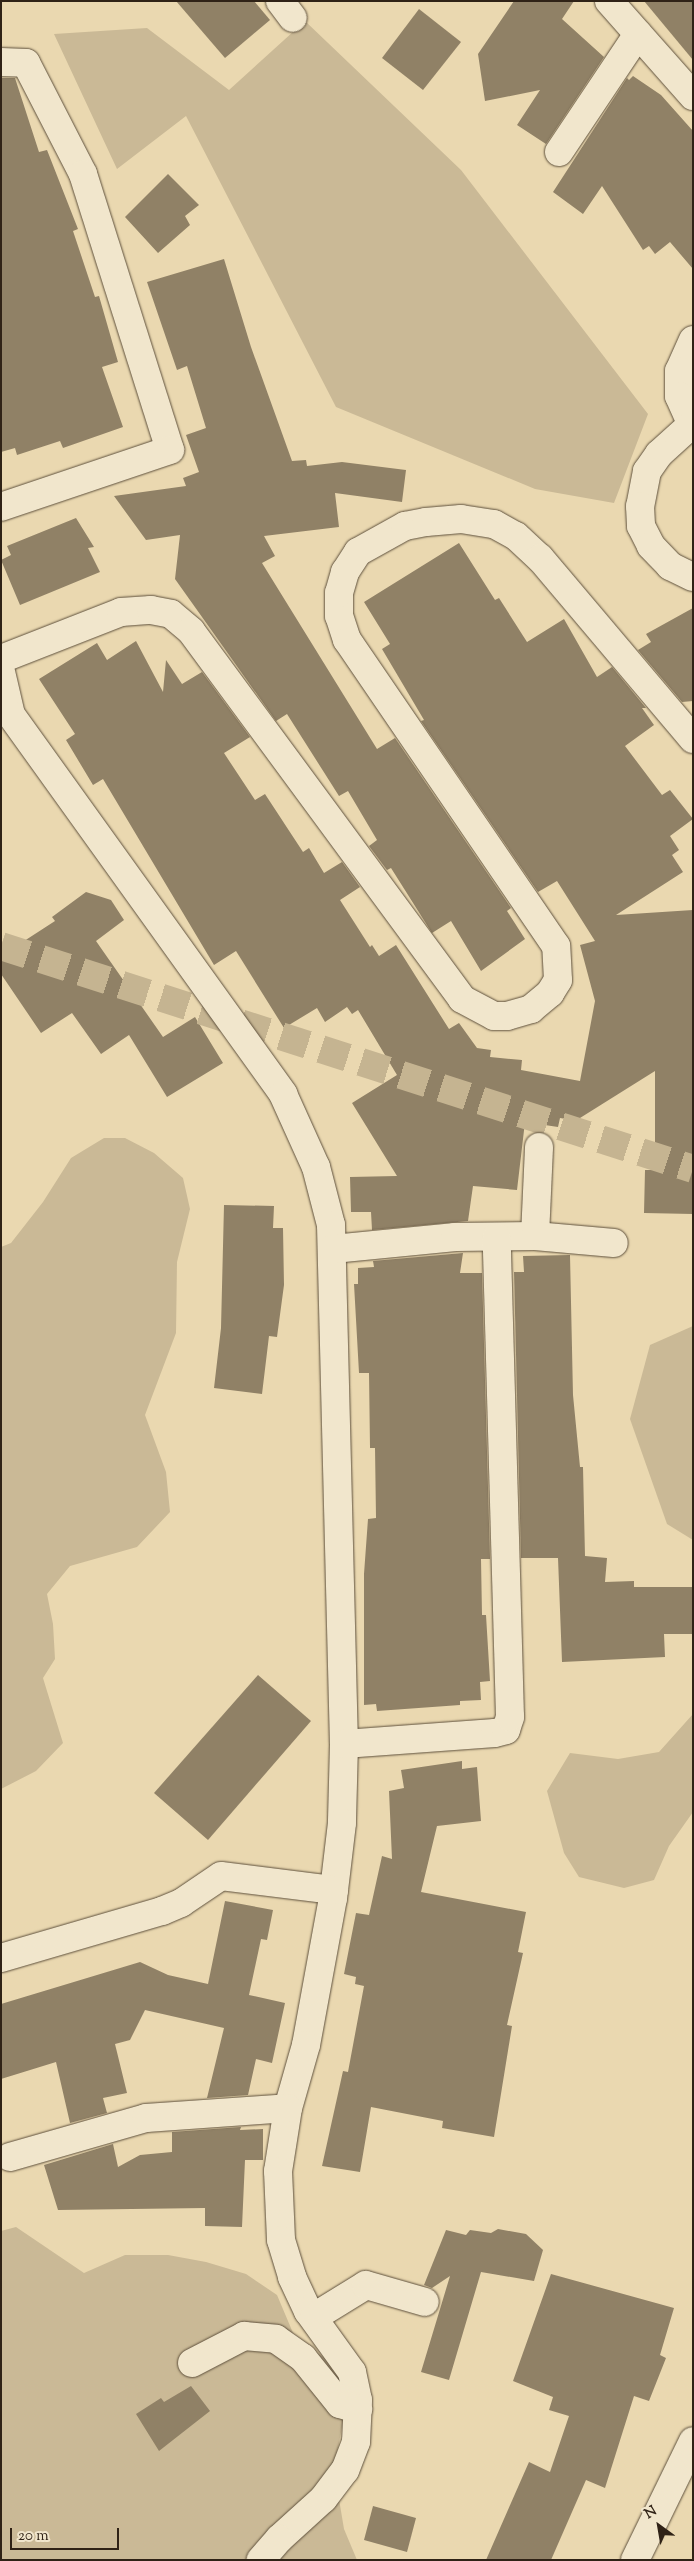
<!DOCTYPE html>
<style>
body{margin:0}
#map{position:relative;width:694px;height:2561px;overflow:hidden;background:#ead8b0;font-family:"Sorts Mill Goudy",serif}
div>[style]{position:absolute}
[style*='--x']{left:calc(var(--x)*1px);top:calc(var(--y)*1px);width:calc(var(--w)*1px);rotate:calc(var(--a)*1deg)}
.green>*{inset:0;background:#cab996}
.building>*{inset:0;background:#908166}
.minor-tunnel>*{height:28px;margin-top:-14px;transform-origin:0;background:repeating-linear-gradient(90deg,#c5b491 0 28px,transparent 0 42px)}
.roads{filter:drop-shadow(0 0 1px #5e503c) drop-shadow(0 0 1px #5e503c)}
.minor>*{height:28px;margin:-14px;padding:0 14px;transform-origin:14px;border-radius:14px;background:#f1e6cc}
span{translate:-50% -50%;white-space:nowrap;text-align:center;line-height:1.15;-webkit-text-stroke:4px #f1e6cc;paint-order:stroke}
.frame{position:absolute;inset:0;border:2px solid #2f2216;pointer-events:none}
.north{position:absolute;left:634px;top:2501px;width:50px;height:50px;-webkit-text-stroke:4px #f1e6cc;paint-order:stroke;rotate:328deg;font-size:14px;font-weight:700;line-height:20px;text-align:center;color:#2f2216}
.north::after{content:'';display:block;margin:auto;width:18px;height:22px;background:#2f2216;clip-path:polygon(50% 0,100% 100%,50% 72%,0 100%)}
.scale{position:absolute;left:10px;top:2528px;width:109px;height:22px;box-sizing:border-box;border:2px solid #2f2216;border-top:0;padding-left:6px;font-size:15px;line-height:18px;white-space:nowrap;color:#2f2216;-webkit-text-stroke:4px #f1e6cc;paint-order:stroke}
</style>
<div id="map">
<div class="green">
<i style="clip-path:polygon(305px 21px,461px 170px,648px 414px,614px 503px,535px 489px,336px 407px,186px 116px,117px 169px,54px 34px,147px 28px,229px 90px)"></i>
<i style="clip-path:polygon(104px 1138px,125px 1138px,154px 1153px,183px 1178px,190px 1209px,177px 1262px,176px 1333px,145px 1415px,166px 1472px,170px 1512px,137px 1547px,70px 1566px,47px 1594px,53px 1624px,55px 1659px,43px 1678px,63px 1743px,36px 1771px,1px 1789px,1px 1247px,11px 1243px,43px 1202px,71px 1158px)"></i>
<i style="clip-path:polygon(693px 1326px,693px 1540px,667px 1524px,630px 1419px,650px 1345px)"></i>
<i style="clip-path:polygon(693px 1714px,693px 1812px,669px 1846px,654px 1880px,624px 1888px,579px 1877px,564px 1853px,547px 1791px,570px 1753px,618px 1759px,659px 1752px)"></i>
<i style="clip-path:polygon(16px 2227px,84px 2273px,125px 2255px,168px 2255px,206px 2262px,246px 2274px,277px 2295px,296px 2340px,330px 2361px,345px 2411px,334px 2469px,344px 2529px,357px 2560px,1px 2560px,1px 2231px)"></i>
</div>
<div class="building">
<i style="clip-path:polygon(176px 1px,254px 1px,270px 20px,225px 58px)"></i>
<i style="clip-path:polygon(514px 1px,574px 1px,562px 19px,604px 57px,546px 144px,517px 125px,540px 90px,485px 101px,478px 54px)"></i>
<i style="clip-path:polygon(644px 1px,693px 1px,693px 60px)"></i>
<i style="clip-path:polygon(419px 9px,461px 42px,423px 90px,382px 58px)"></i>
<i style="clip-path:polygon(633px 76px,661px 95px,693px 131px,693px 269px,670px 242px,655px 254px,649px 246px,643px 250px,602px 186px,583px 214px,553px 192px,627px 78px,629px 80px)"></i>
<i style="clip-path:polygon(1px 78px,15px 78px,39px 152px,47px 150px,78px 229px,73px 231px,95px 297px,99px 296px,118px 362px,102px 367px,123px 427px,63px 448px,60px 441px,17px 455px,15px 448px,1px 452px)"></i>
<i style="clip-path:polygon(168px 174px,199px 205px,185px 216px,190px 225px,158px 253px,125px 217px)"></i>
<i style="clip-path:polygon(224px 259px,251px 347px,292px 461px,306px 460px,307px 466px,342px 462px,406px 470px,402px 502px,335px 493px,339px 527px,264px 536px,275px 556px,262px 563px,377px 749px,395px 738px,511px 908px,507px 911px,525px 939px,481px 971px,451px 921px,432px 933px,391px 868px,387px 870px,369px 846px,377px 840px,348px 791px,339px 796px,287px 714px,276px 721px,175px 579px,180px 535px,146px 540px,114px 496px,186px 486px,183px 478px,199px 472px,186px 435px,206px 428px,187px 366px,177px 370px,147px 282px)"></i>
<i style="clip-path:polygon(76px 518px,94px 547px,88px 548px,100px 572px,20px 605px,1px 560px,11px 555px,7px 546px)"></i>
<i style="clip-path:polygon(459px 543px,495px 600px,499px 598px,527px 642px,564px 619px,597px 677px,612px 667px,646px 708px,642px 708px,654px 725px,625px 746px,662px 795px,670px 790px,693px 819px,670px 836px,679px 850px,672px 855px,683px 872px,616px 915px,693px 910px,693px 1214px,644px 1213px,645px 1170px,655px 1170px,655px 1071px,572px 1123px,572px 1120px,560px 1118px,558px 1127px,525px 1122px,517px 1190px,473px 1186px,468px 1221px,372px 1230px,371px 1212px,351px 1212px,350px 1177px,397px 1176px,352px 1103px,397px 1075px,358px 1010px,352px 1014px,347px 1007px,325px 1022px,317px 1008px,284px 1028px,236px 951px,214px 965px,103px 779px,93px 785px,66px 740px,75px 734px,39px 679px,97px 643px,107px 660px,136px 641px,163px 692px,166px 660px,182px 684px,202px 672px,250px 737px,224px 753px,255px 800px,265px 794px,303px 852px,309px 848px,324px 873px,342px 862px,360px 887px,340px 900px,370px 947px,372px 945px,379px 956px,396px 945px,449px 1029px,459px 1023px,477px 1048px,491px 1050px,490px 1057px,522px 1060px,521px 1070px,580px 1081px,595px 1001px,580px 945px,595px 941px,557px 881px,538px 892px,421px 721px,424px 720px,382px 649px,390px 644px,364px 602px)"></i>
<i style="clip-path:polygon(693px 608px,693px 701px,682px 702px,638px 650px,651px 642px,646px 634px)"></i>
<i style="clip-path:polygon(86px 892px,111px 900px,124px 920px,96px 941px,163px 1037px,195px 1017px,223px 1063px,167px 1097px,129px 1035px,101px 1054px,72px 1013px,41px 1033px,1px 974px,1px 956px,55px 921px,52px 917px)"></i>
<i style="clip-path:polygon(224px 1205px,274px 1206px,273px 1228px,283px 1228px,284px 1285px,277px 1337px,269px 1336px,262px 1394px,214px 1388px,221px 1328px)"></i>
<i style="clip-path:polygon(463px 1253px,460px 1273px,482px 1273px,490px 1559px,481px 1559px,482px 1615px,486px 1615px,490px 1681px,480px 1682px,481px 1700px,460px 1701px,460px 1705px,377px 1711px,376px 1704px,364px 1705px,364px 1574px,368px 1519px,376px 1518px,375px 1448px,370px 1448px,369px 1373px,359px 1373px,354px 1284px,358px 1284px,358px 1268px,374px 1267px,373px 1261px)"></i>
<i style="clip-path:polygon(570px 1255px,573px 1395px,580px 1467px,583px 1467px,585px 1556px,607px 1558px,605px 1582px,634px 1581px,634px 1587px,693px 1587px,693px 1634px,664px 1634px,665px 1657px,562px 1662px,558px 1558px,521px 1558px,514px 1272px,524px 1272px,523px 1256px)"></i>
<i style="clip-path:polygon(258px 1675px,311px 1721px,208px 1840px,154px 1793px)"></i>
<i style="clip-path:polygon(462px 1761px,462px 1769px,477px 1767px,481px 1821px,437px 1826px,421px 1892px,526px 1912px,518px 1952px,523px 1953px,507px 2025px,512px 2026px,494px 2137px,442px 2128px,443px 2121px,371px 2107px,360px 2172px,322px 2166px,343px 2071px,348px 2072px,364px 1986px,355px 1984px,356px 1977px,344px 1974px,356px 1913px,369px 1915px,382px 1856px,392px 1859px,389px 1791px,404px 1788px,401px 1770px)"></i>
<i style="clip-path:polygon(225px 1901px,273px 1910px,267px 1940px,261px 1939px,249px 1995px,285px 2003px,272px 2063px,256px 2059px,248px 2095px,207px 2098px,224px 2028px,145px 2010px,130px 2040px,115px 2044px,127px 2093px,103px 2098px,107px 2113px,70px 2123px,56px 2062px,1px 2079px,1px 2004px,140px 1962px,168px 1975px,208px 1984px)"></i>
<i style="clip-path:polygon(241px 2127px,240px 2130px,263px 2129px,263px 2160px,245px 2160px,242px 2227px,205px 2226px,205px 2208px,58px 2210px,44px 2165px,113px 2144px,118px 2167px,140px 2155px,172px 2152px,172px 2132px)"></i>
<i style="clip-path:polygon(498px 2229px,526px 2234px,543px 2250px,534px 2281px,481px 2272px,449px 2380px,421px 2372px,450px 2276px,432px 2288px,424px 2285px,446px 2230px,466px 2235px,470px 2230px,491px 2233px)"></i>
<i style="clip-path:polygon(551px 2274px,674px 2308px,660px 2355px,666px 2358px,649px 2401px,634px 2396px,605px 2488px,586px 2480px,551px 2560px,486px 2560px,529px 2462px,550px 2472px,569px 2416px,549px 2410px,553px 2397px,513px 2381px)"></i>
<i style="clip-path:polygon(191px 2386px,210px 2411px,159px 2451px,136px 2414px,161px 2398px,164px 2402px)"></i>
<i style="clip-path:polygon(373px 2506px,416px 2518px,407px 2552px,364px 2540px)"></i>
</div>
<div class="minor-tunnel">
<i style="--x:1;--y:946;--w:727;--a:17.86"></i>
</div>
<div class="roads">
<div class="minor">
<i style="--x:280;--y:1;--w:21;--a:53"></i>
<i style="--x:609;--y:1;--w:127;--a:48.5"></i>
<i style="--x:1;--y:62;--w:25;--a:2"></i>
<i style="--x:26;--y:63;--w:125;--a:62.8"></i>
<i style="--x:83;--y:174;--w:289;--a:72.5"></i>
<i style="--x:170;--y:450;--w:178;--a:161.4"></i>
<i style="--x:559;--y:152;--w:142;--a:-56.2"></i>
<i style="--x:693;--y:340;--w:34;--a:114"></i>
<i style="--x:679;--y:371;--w:25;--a:90"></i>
<i style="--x:679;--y:396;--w:34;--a:66"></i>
<i style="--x:691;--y:425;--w:43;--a:137.8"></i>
<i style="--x:659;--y:454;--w:21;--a:125"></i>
<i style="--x:647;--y:471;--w:36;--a:101"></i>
<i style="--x:640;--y:506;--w:20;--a:87"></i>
<i style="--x:641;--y:526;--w:22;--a:63"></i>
<i style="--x:651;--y:546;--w:28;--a:46"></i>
<i style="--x:670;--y:566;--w:25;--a:26"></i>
<i style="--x:1;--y:659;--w:129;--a:-21.4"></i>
<i style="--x:121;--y:612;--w:30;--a:-4"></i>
<i style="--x:151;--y:610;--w:20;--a:11"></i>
<i style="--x:171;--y:614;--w:26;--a:40"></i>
<i style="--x:191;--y:631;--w:457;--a:53.6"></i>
<i style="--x:462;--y:999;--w:36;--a:28"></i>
<i style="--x:494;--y:1016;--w:13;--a:0"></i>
<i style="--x:507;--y:1016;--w:25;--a:-16"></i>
<i style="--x:531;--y:1009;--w:25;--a:-40"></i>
<i style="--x:550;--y:993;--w:15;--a:-58"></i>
<i style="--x:558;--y:980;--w:34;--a:-93"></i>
<i style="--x:556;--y:946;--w:371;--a:-124.3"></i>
<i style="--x:347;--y:640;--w:25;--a:-108"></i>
<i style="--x:339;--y:616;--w:23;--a:-90"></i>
<i style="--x:339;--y:593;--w:22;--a:-74"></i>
<i style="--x:345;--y:572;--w:24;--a:-57"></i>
<i style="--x:358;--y:552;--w:54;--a:-29"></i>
<i style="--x:405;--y:526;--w:21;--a:-11"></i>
<i style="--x:426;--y:522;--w:35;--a:-5"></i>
<i style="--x:461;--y:519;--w:33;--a:9"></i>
<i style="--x:494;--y:524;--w:25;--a:29"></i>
<i style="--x:516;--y:536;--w:33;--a:43"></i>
<i style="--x:540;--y:558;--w:237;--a:49.8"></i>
<i style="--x:1;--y:672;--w:44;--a:76.9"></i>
<i style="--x:11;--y:715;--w:467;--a:54.3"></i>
<i style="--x:283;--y:1094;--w:80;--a:65.7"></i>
<i style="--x:316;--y:1167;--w:60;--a:75.5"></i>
<i style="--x:331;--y:1225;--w:519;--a:88.57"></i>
<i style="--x:344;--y:1744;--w:79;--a:91.5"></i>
<i style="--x:342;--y:1823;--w:76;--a:96.8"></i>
<i style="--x:333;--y:1898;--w:149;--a:100.4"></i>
<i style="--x:306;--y:2045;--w:66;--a:105.9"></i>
<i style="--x:288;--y:2108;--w:64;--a:99"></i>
<i style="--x:278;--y:2171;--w:69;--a:87.5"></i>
<i style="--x:281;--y:2240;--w:39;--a:73"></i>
<i style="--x:292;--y:2277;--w:38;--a:65"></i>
<i style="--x:308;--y:2311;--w:75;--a:54.2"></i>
<i style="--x:352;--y:2372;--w:29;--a:78"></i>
<i style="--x:358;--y:2400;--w:42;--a:92.7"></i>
<i style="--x:356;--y:2442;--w:30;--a:111"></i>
<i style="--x:345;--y:2470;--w:36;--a:127"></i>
<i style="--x:323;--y:2499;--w:59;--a:137.7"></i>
<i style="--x:279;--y:2539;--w:28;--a:131"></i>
<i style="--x:535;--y:1236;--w:89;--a:-87.4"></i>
<i style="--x:333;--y:1249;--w:123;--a:-5.6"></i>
<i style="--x:455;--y:1237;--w:80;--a:-0.7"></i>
<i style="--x:535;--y:1236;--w:79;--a:5.1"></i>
<i style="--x:344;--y:1744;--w:151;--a:-4.2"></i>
<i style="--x:495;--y:1733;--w:11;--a:-15"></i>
<i style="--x:506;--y:1730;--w:14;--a:-73"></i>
<i style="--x:510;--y:1717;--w:480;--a:-91.6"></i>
<i style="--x:1;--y:1958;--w:168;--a:-16.3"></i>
<i style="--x:162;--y:1911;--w:21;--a:-23"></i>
<i style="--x:181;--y:1903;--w:48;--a:-34"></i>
<i style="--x:221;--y:1876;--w:114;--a:7.1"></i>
<i style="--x:10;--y:2157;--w:141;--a:-16"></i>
<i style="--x:146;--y:2118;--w:142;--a:-4"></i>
<i style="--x:314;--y:2317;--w:61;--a:-31.6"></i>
<i style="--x:366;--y:2285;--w:61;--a:16.1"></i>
<i style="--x:192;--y:2363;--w:59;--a:-27.4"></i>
<i style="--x:244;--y:2336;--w:32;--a:5"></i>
<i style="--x:276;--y:2339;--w:33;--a:35"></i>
<i style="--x:303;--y:2358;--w:59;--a:51.2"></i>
<i style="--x:340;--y:2404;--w:19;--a:16"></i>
<i style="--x:635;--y:2560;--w:132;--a:-64"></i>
</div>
</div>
<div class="frame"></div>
<div class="north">N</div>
<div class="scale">20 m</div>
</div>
